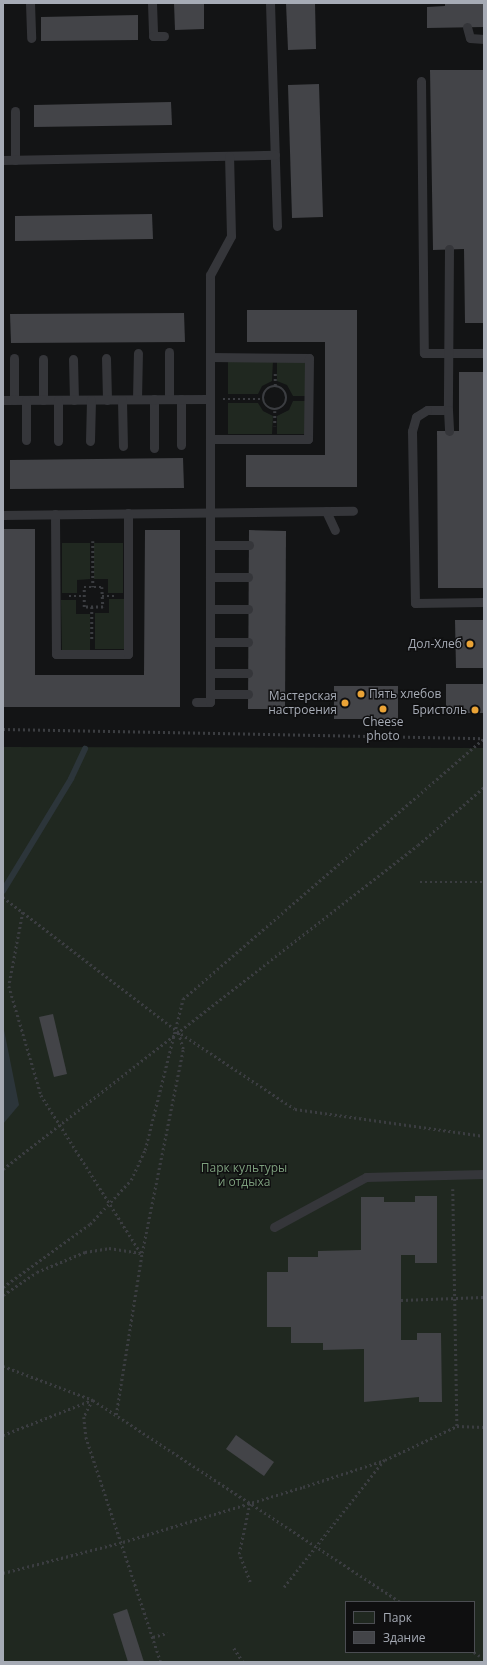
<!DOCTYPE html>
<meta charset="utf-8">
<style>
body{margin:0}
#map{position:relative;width:487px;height:1665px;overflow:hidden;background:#131415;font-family:"Open Sans",sans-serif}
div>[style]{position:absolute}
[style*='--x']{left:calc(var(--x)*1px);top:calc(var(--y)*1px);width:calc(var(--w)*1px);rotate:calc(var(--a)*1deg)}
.green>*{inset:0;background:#202820}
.water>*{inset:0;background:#2c353a}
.stream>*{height:5.5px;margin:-2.75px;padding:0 2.75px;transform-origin:2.75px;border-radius:2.75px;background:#2c353a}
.building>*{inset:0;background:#434448}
.path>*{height:2.5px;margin-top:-1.25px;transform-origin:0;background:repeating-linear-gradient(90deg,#3b3d41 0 2px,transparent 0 5px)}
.path>.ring{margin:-1.25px;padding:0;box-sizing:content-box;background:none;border:2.5px solid #3b3d41;border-radius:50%}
.lane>*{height:9px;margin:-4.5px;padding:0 4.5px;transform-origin:4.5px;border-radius:4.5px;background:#35363a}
.dots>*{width:11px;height:11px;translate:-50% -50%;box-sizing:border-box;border:2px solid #0f0f10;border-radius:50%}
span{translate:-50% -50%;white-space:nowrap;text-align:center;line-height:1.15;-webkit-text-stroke:3px #0f0f10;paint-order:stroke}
.poi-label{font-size:12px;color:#a6abb5}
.right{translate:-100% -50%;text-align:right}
.left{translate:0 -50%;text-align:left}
.park-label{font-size:12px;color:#7d9f7d}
.frame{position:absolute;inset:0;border:4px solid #a6abb5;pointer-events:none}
.legend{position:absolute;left:345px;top:1601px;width:130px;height:52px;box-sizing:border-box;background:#0f0f10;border:1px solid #4b4d52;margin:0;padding:5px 7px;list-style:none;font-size:12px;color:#a6abb5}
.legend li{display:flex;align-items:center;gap:8px;height:20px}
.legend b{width:20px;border:1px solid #4b4d52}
</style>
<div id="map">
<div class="green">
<i style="clip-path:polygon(228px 361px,273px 361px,272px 381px,262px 386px,258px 394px,228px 394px)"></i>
<i style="clip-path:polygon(277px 361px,305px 361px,305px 396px,293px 396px,287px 385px,277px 381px)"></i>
<i style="clip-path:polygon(293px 401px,305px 401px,305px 434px,277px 434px,277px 416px,289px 410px)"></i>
<i style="clip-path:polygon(228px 403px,258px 403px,263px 411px,273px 416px,272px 434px,228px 434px)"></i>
<i style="clip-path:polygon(62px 543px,90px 543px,90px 579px,77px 580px,77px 593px,62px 593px)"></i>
<i style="clip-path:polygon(94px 543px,123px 543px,123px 593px,108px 593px,108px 579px,94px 579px)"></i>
<i style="clip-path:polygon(109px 599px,124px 599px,124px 649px,95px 649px,95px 613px,109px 613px)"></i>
<i style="clip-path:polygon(61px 600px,76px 600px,76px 614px,90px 614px,90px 650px,62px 650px)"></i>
<i style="clip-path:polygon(evenodd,3px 747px,484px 748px,484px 1662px,3px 1662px,3px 747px,346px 1602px,474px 1602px,474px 1652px,346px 1652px,346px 1602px)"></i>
</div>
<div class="water">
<i style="clip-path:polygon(3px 1025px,19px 1105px,3px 1124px)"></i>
</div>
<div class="stream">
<i style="--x:3;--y:891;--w:131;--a:-58.7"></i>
<i style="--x:71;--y:779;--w:33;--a:-65"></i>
</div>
<div class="building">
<i style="clip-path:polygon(174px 3px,204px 3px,204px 29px,175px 30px)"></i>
<i style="clip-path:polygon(286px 3px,315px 3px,316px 49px,288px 50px)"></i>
<i style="clip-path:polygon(445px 3px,484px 3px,484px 27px,427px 28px,427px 7px,445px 6px)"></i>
<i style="clip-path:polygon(138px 15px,138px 40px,41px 41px,41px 17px)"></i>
<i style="clip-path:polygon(430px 70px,484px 70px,484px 323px,465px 323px,464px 249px,433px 250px)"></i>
<i style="clip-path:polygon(319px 84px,323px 217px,292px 218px,288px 85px)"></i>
<i style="clip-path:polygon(171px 102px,172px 125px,34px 127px,34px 105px)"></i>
<i style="clip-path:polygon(152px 214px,153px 239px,15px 241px,15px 216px)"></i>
<i style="clip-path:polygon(247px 310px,357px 310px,357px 487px,246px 487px,246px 455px,325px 455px,325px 342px,247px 342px)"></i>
<i style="clip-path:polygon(184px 313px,185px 342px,11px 343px,10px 314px)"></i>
<i style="clip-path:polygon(459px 372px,484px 372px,484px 588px,438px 588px,437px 431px,459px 431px)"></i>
<i style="clip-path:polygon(183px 458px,184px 488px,10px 489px,10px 460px)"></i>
<i style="clip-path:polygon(3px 529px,35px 529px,35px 675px,144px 675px,145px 530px,180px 530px,180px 707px,3px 707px)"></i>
<i style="clip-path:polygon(249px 530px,286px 531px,285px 709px,248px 709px)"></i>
<i style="clip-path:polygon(455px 620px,484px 620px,484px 668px,456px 668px)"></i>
<i style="clip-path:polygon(446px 684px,484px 684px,484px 713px,446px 713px)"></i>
<i style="clip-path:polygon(334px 686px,398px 686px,398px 719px,334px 719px)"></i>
<i style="clip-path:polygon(53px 1014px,67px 1074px,54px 1077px,39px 1017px)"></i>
<i style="clip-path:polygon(415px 1196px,437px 1196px,437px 1263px,415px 1263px,415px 1255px,401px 1255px,401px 1340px,417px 1340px,417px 1333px,441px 1333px,442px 1402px,419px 1402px,419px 1397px,364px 1402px,364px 1349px,323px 1350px,323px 1343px,291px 1343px,291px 1327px,267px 1327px,267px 1272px,288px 1272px,288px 1257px,318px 1257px,318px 1251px,361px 1250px,361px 1197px,384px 1197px,384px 1202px,415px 1202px)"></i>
<i style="clip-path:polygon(236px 1435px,274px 1462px,264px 1476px,226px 1449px)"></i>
<i style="clip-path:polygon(127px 1609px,144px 1662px,128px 1662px,113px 1614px)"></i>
</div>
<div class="path">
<i class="ring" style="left:263px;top:386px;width:21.5px;height:21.5px"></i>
<i style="--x:275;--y:386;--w:14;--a:-90"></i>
<i style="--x:223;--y:399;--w:39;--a:0"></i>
<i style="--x:275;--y:411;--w:15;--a:90"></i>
<i style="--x:93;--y:541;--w:46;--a:90"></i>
<i style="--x:84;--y:587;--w:18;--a:0"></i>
<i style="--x:102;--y:587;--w:20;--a:87"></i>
<i style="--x:103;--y:607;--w:19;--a:180"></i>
<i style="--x:84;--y:607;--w:20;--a:-90"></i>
<i style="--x:69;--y:596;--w:15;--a:0"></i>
<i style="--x:102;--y:596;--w:12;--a:0"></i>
<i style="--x:92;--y:607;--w:34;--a:90"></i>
<i style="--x:3;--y:729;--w:481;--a:1.1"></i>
<i style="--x:420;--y:882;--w:64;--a:0"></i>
<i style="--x:3;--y:897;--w:220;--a:37.6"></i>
<i style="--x:177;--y:1031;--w:141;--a:33.5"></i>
<i style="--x:295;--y:1109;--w:191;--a:8.1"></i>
<i style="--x:23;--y:912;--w:75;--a:100.7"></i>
<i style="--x:9;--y:986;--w:114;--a:73.6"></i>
<i style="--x:41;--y:1095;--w:187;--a:57.7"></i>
<i style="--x:3;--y:1169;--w:526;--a:-37.98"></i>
<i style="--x:418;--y:845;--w:88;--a:-41.3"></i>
<i style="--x:453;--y:1189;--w:237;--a:89"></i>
<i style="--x:3;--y:1287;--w:107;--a:-35.9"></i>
<i style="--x:90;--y:1224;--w:60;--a:-47"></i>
<i style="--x:131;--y:1180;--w:33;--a:-65"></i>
<i style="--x:145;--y:1150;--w:156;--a:-75.9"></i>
<i style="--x:183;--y:999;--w:398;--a:-40.9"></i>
<i style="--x:3;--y:1295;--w:41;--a:-34.1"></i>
<i style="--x:37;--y:1272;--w:52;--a:-22.6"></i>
<i style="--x:85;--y:1252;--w:24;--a:-9"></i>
<i style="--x:109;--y:1248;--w:32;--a:9"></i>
<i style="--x:401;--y:1300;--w:83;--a:-2.1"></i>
<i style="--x:3;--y:1366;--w:96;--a:20.7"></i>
<i style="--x:93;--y:1400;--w:367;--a:33.3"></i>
<i style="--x:93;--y:1400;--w:19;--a:118"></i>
<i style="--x:84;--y:1417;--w:20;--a:84"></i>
<i style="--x:86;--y:1437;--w:237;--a:71.6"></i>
<i style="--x:116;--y:1415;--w:164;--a:-80.9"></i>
<i style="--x:142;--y:1253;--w:208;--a:-78.6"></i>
<i style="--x:183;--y:1049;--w:18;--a:-106"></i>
<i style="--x:3;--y:1435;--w:96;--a:-21.5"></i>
<i style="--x:3;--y:1573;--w:124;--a:-14.5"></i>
<i style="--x:123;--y:1542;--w:188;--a:-17"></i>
<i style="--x:303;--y:1487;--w:86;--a:-18.2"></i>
<i style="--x:385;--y:1460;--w:80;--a:-25.3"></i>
<i style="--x:457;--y:1426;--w:27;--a:2"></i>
<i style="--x:250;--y:1582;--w:30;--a:-111"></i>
<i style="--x:239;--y:1554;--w:53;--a:-78.1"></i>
<i style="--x:284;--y:1587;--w:162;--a:-51.8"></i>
<i style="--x:153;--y:1637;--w:15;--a:-16"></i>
<i style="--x:234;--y:1648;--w:17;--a:57"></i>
<i style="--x:474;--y:1652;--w:7;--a:34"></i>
</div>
<div class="lane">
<i style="--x:30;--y:3;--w:35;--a:88"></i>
<i style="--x:152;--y:3;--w:33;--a:88"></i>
<i style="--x:153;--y:36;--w:11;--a:0"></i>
<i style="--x:270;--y:3;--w:223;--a:88.2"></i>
<i style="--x:467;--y:27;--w:11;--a:75"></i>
<i style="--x:470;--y:38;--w:14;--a:4"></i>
<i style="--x:421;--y:81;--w:272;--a:89.4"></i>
<i style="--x:424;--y:353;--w:60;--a:0"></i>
<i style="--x:15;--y:111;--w:49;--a:90"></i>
<i style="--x:3;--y:160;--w:272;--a:-1.1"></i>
<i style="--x:449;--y:249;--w:161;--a:90.4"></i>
<i style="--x:448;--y:410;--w:21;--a:180"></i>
<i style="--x:427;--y:410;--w:13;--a:148"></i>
<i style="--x:416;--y:417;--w:15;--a:106"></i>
<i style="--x:412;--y:431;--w:172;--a:89"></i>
<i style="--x:415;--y:603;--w:69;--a:-0.8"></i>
<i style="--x:210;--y:357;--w:99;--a:0.6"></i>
<i style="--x:309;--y:358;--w:81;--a:90.7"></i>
<i style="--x:308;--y:439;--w:98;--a:180"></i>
<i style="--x:14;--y:358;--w:42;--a:90"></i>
<i style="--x:106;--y:358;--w:42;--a:88.6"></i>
<i style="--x:43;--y:359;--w:41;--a:90"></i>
<i style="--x:73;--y:359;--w:41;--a:88.6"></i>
<i style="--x:137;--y:399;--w:46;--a:-88.8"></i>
<i style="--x:154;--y:399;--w:49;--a:90"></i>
<i style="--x:169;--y:399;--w:47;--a:-90"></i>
<i style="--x:181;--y:399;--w:46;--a:90"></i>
<i style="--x:3;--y:400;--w:207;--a:-0.3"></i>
<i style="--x:26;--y:400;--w:40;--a:90"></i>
<i style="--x:58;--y:400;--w:41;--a:90"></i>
<i style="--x:122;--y:400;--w:46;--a:88.8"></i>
<i style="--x:448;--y:410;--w:21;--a:87"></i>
<i style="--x:90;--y:441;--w:41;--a:-88.6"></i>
<i style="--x:326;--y:511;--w:21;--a:65"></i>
<i style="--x:55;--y:514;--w:140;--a:89.6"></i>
<i style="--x:56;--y:654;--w:72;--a:0"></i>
<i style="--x:128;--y:654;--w:141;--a:-90"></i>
<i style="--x:3;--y:515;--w:350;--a:-0.7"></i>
<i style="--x:210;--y:545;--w:39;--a:0"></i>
<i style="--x:210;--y:577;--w:38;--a:0"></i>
<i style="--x:210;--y:609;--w:38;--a:0"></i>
<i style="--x:210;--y:642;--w:38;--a:0"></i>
<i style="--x:210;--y:673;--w:38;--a:0"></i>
<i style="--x:210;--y:694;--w:38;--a:0"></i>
<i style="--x:196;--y:702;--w:14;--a:0"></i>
<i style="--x:210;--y:702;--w:427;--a:-90"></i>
<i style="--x:210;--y:275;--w:44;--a:-61.7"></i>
<i style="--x:231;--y:236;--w:80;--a:-91.4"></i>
<i style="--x:274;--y:1227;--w:105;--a:-28.5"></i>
<i style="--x:366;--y:1177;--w:118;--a:-1.5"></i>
</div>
<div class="dots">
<i style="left:470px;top:644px;background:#eaa336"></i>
<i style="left:361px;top:694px;background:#eaa336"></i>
<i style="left:345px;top:703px;background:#eaa336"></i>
<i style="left:383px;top:709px;background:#eaa336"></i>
<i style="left:475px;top:710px;background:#eaa336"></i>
</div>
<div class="poi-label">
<span class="right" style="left:462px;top:644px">Дол-Хлеб</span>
<span class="left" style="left:369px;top:694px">Пять хлебов</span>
<span class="right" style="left:337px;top:703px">Мастерская<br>настроения</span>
<span class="right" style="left:467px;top:710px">Бристоль</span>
<span style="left:383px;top:729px">Cheese<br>photo</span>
</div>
<div class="park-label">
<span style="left:244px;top:1175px">Парк культуры<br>и отдыха</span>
</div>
<div class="frame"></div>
<ul class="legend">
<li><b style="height:11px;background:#202820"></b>Парк</li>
<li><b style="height:11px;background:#434448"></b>Здание</li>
</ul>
</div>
